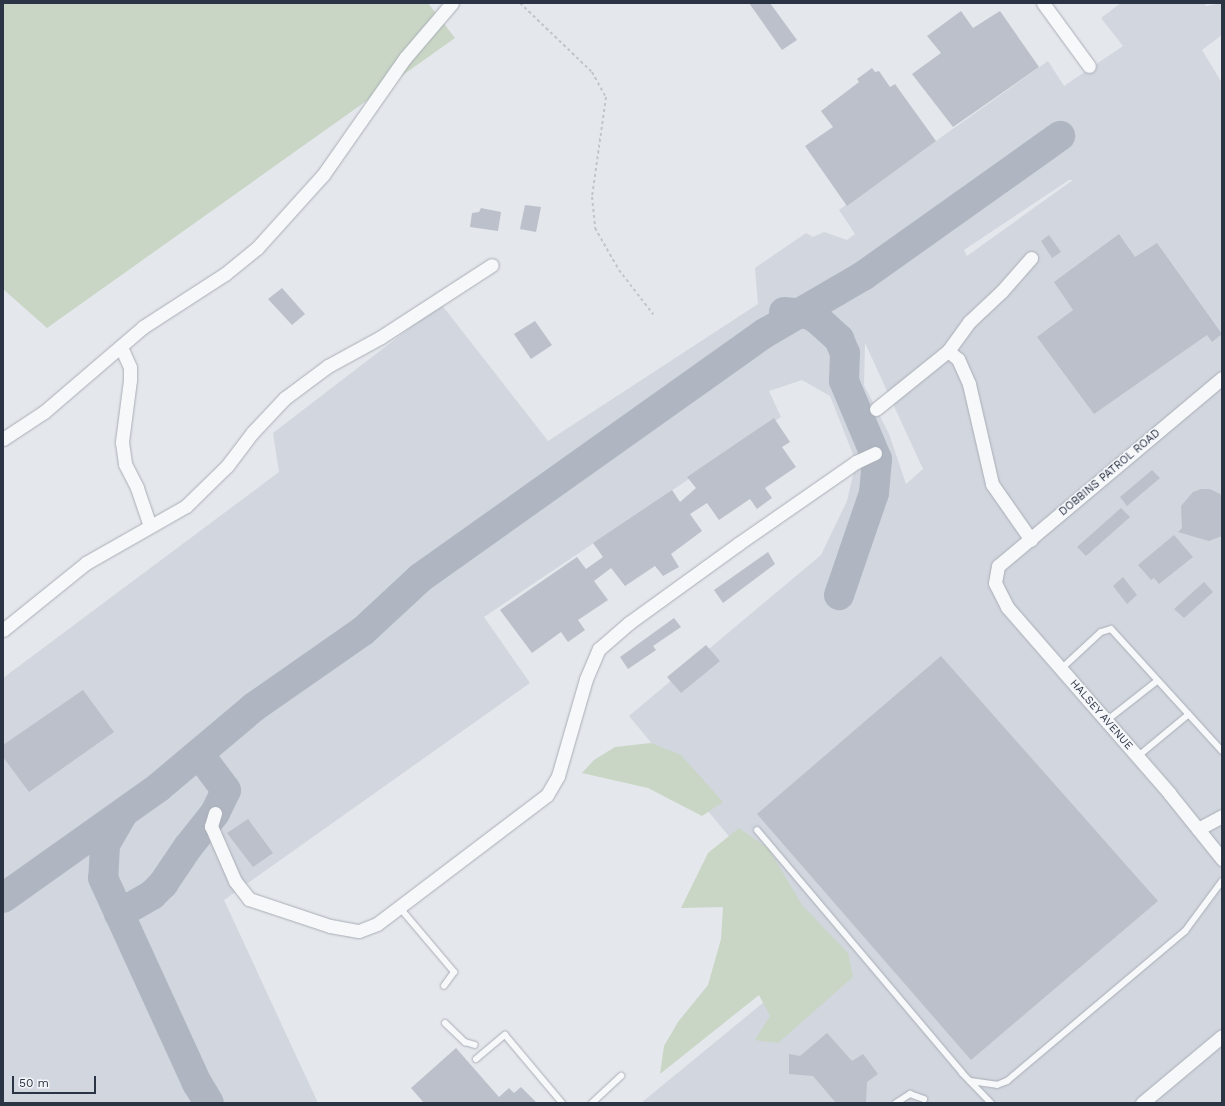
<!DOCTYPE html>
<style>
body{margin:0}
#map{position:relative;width:1225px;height:1106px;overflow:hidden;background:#e4e7ec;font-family:"Work Sans",sans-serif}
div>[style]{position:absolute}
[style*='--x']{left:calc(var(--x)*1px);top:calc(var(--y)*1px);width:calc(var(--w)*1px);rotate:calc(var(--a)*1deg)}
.built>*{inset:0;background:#d2d6de}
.green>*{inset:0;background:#c9d6c5}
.taxiway>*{height:30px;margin:-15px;padding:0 15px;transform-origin:15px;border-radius:15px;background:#b0b6c1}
.building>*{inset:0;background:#bbc0ca}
.path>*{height:2px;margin-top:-1px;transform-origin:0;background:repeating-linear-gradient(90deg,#c2c5cb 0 3px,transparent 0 6px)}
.roads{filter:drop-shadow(0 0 1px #a9aeb7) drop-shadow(0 0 1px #a9aeb7)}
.service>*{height:6px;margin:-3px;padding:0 3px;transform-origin:3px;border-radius:3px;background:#f7f8fa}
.minor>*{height:13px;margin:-6.5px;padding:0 6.5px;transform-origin:6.5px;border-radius:6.5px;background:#f7f8fa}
span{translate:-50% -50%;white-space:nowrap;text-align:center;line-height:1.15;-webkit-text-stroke:3px #f4f6f9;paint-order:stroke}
.street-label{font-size:11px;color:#2b3445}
.frame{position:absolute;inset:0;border:4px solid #2b3445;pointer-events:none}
.scale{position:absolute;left:12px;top:1076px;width:84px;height:18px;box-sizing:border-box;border:2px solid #2b3445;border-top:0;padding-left:5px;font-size:12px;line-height:14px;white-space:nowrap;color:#2b3445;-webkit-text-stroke:3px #f4f6f9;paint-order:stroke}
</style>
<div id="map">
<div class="built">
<i style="clip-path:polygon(evenodd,1121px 3px,1204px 3px,1206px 6px,1222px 3px,1222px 35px,1202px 50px,1222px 83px,1222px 1103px,641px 1103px,825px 952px,629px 716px,821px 555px,847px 501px,856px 462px,830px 396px,802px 380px,769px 391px,781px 417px,484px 617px,530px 683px,224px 900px,318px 1103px,3px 1103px,3px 678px,279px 472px,273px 433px,441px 304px,548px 441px,758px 304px,755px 268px,806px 233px,813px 237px,824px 232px,847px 240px,855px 234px,839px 210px,1048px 61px,1064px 86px,1123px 46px,1101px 18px,1121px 3px,1069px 180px,1073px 180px,967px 256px,964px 250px,1069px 180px,1121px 3px,865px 343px,923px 469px,906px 484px,889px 434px,864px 385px,865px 343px)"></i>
</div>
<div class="green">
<i style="clip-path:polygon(3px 3px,428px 3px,455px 38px,47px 328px,3px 289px)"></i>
<i style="clip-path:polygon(651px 743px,681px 755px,723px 802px,702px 816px,648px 788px,582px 773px,594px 760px,615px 747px)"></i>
<i style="clip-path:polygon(739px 828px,769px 849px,802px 905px,848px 953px,853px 977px,778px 1043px,755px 1040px,770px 1016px,759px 995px,660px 1074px,664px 1046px,678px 1022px,708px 985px,721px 939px,723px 907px,681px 908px,708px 853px)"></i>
</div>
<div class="taxiway">
<i style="--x:784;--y:312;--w:24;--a:5"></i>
<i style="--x:808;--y:314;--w:10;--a:29"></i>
<i style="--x:817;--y:319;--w:30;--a:42"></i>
<i style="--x:839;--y:339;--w:15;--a:67"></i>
<i style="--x:845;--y:353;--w:28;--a:92"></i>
<i style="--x:844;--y:381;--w:85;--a:67.1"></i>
<i style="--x:877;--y:459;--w:34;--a:95"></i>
<i style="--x:874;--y:493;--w:108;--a:108.9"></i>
<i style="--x:122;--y:815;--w:34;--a:120"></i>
<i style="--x:105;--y:845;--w:33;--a:93"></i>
<i style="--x:103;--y:878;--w:226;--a:65.4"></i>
<i style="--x:197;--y:1083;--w:23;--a:59"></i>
<i style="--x:3;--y:898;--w:191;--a:-35.4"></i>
<i style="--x:159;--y:787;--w:124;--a:-40.1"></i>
<i style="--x:254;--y:707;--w:133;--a:-34.9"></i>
<i style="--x:363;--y:631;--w:78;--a:-42.9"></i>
<i style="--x:420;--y:578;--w:423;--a:-35.4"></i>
<i style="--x:765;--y:333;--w:113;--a:-30.2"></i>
<i style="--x:863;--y:276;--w:242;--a:-35.4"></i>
<i style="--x:119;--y:914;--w:38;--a:-30"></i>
<i style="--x:152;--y:895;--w:16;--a:-45"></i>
<i style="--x:163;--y:884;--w:45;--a:-56"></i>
<i style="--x:188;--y:847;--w:43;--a:-51.5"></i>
<i style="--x:215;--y:813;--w:25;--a:-64"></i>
<i style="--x:226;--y:790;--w:45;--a:-126.9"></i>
</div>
<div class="building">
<i style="clip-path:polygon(749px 3px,770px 3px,797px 40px,782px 50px)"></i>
<i style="clip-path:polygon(961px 11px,973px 28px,1000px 11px,1039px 67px,953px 127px,912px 74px,941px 53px,927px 36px)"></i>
<i style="clip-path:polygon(872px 68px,875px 72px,879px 71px,890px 87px,895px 84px,936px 141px,847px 206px,805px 146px,833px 127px,821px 111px,859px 82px,857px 79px)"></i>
<i style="clip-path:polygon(525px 205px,541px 207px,536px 232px,520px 229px)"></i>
<i style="clip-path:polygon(481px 208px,501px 212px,498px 231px,470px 227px,472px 213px,479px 212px)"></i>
<i style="clip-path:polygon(1119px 234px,1135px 257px,1157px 243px,1222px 334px,1212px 342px,1207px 335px,1094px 414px,1037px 337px,1073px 310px,1054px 282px)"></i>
<i style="clip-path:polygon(1049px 235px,1061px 252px,1052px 258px,1041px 241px)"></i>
<i style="clip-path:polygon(282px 288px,305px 314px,292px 325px,268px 299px)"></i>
<i style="clip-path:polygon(535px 321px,552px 345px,531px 359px,514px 334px)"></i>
<i style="clip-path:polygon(774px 418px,790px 442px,782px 447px,796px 467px,765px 488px,772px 498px,757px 509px,750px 499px,719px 520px,707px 503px,690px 514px,702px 531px,671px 554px,679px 567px,663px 576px,655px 566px,625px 586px,611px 568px,594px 581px,608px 600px,578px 620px,585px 630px,568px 642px,561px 632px,532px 653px,500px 610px,577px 557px,586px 569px,603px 557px,593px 543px,672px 490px,680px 502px,696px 488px,687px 477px)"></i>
<i style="clip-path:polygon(1152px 470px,1160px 478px,1127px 506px,1120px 497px)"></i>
<i style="clip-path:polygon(1201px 489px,1210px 489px,1222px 495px,1222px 536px,1209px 541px,1178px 532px,1182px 528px,1181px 506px,1193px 492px)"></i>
<i style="clip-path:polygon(1121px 508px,1130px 517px,1086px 556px,1077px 547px)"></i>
<i style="clip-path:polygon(1174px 535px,1193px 557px,1159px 584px,1154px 578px,1151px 580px,1138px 565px)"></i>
<i style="clip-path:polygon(768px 552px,775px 564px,723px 603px,714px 590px)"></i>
<i style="clip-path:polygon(1123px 577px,1137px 595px,1127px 604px,1113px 586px)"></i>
<i style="clip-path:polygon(1204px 582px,1213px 592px,1184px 618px,1174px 609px)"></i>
<i style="clip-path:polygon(674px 618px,681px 627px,653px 646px,656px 650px,628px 669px,620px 657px)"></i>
<i style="clip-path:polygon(706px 645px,720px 661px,681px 693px,667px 677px)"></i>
<i style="clip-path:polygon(941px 656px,1158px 901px,971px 1060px,757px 814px)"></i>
<i style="clip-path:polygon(83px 690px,114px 732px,29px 792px,3px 757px,3px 745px)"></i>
<i style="clip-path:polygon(248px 819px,273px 853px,253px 867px,227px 833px)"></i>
<i style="clip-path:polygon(827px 1033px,852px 1061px,863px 1054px,878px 1074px,867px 1082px,866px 1103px,836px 1103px,813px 1076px,789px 1074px,789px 1054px,800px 1056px)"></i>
<i style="clip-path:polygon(456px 1048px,499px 1097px,509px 1088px,514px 1093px,521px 1087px,537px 1103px,424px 1103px,411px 1088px)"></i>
</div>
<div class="path">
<i style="--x:520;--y:3;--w:100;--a:43.8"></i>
<i style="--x:592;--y:72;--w:29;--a:61"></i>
<i style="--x:606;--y:97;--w:101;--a:98"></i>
<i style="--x:592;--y:197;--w:31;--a:84"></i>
<i style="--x:595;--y:228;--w:48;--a:60.3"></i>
<i style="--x:619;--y:270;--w:56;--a:52.3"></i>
</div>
<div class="roads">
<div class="service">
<i style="--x:1061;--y:669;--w:54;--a:-42.8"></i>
<i style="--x:1101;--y:632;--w:10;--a:-17"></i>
<i style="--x:1111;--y:629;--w:165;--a:47.7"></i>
<i style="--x:1106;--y:721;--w:65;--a:-38.1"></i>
<i style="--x:1137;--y:757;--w:67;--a:-39.6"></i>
<i style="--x:757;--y:830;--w:318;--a:49.8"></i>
<i style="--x:962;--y:1073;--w:42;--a:46"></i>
<i style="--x:400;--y:908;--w:84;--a:49.8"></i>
<i style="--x:454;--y:972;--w:17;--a:126"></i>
<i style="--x:445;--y:1023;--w:28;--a:44"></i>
<i style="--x:465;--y:1042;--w:10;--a:17"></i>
<i style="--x:476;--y:1059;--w:38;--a:-40"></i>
<i style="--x:505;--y:1035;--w:89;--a:50"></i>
<i style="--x:970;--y:1081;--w:27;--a:8"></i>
<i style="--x:997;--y:1085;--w:11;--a:-22"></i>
<i style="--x:1007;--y:1081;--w:233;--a:-40.1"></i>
<i style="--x:1185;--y:931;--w:62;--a:-53.5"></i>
<i style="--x:592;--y:1103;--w:40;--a:-43"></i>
<i style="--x:896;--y:1103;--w:17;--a:-33"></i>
<i style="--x:910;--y:1094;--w:15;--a:20"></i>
</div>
<div class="minor">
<i style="--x:1043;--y:3;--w:78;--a:53.9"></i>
<i style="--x:121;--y:347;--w:22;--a:66"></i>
<i style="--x:130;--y:367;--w:13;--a:90"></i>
<i style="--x:130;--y:380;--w:63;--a:97.4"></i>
<i style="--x:122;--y:442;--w:22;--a:82"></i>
<i style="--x:125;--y:464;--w:27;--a:63"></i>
<i style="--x:137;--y:488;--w:40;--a:71.1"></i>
<i style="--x:948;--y:351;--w:13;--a:39"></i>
<i style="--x:958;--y:359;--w:27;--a:66"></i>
<i style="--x:969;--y:384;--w:103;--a:77"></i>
<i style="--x:992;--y:484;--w:68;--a:55.1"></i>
<i style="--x:1222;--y:378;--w:292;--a:140"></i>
<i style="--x:998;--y:566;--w:17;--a:100"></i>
<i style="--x:995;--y:583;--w:27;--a:63"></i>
<i style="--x:1007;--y:607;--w:247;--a:48.9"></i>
<i style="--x:1169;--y:793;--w:85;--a:51.2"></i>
<i style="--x:876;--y:409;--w:92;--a:-38.9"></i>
<i style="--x:948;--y:351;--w:36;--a:-54"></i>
<i style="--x:969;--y:322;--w:45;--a:-43.2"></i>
<i style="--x:1002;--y:291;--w:44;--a:-48.7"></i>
<i style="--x:3;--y:439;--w:49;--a:-33.4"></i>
<i style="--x:44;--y:412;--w:130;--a:-40.6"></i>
<i style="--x:143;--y:327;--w:98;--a:-32.9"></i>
<i style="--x:225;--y:274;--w:41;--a:-39.1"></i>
<i style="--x:257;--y:248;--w:98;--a:-47.9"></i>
<i style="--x:323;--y:175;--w:143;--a:-55"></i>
<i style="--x:405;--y:58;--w:72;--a:-49.5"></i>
<i style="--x:3;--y:630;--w:107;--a:-38.9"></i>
<i style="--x:86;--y:563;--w:115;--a:-29.7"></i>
<i style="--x:186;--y:506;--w:57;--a:-44.3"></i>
<i style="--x:227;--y:466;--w:41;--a:-52.9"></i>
<i style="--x:252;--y:433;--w:48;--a:-46.7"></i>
<i style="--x:285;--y:398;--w:54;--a:-36.7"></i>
<i style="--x:328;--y:366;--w:60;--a:-28.7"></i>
<i style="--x:381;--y:337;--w:132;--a:-33"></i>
<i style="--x:215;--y:813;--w:14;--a:107"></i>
<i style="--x:211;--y:826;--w:60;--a:66.4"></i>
<i style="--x:235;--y:881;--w:23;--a:52"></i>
<i style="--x:249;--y:899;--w:85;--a:18.4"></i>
<i style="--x:330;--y:926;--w:29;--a:10"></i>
<i style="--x:359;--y:931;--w:19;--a:-21"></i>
<i style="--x:377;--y:924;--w:213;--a:-37.2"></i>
<i style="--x:547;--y:795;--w:22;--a:-60"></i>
<i style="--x:558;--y:776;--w:101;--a:-73.9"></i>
<i style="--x:586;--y:679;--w:33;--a:-67"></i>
<i style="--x:599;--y:649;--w:40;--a:-41"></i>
<i style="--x:629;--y:623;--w:135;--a:-35.9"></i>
<i style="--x:738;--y:544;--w:144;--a:-34.8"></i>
<i style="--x:856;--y:462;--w:21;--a:-25"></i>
<i style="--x:1198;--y:829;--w:27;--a:-28"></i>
<i style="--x:1142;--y:1103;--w:104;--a:-39.9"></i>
</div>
</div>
<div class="street-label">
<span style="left:1110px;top:473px;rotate:-40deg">DOBBINS PATROL ROAD</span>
<span style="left:1101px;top:715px;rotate:49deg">HALSEY AVENUE</span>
</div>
<div class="frame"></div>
<div class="scale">50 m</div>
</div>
